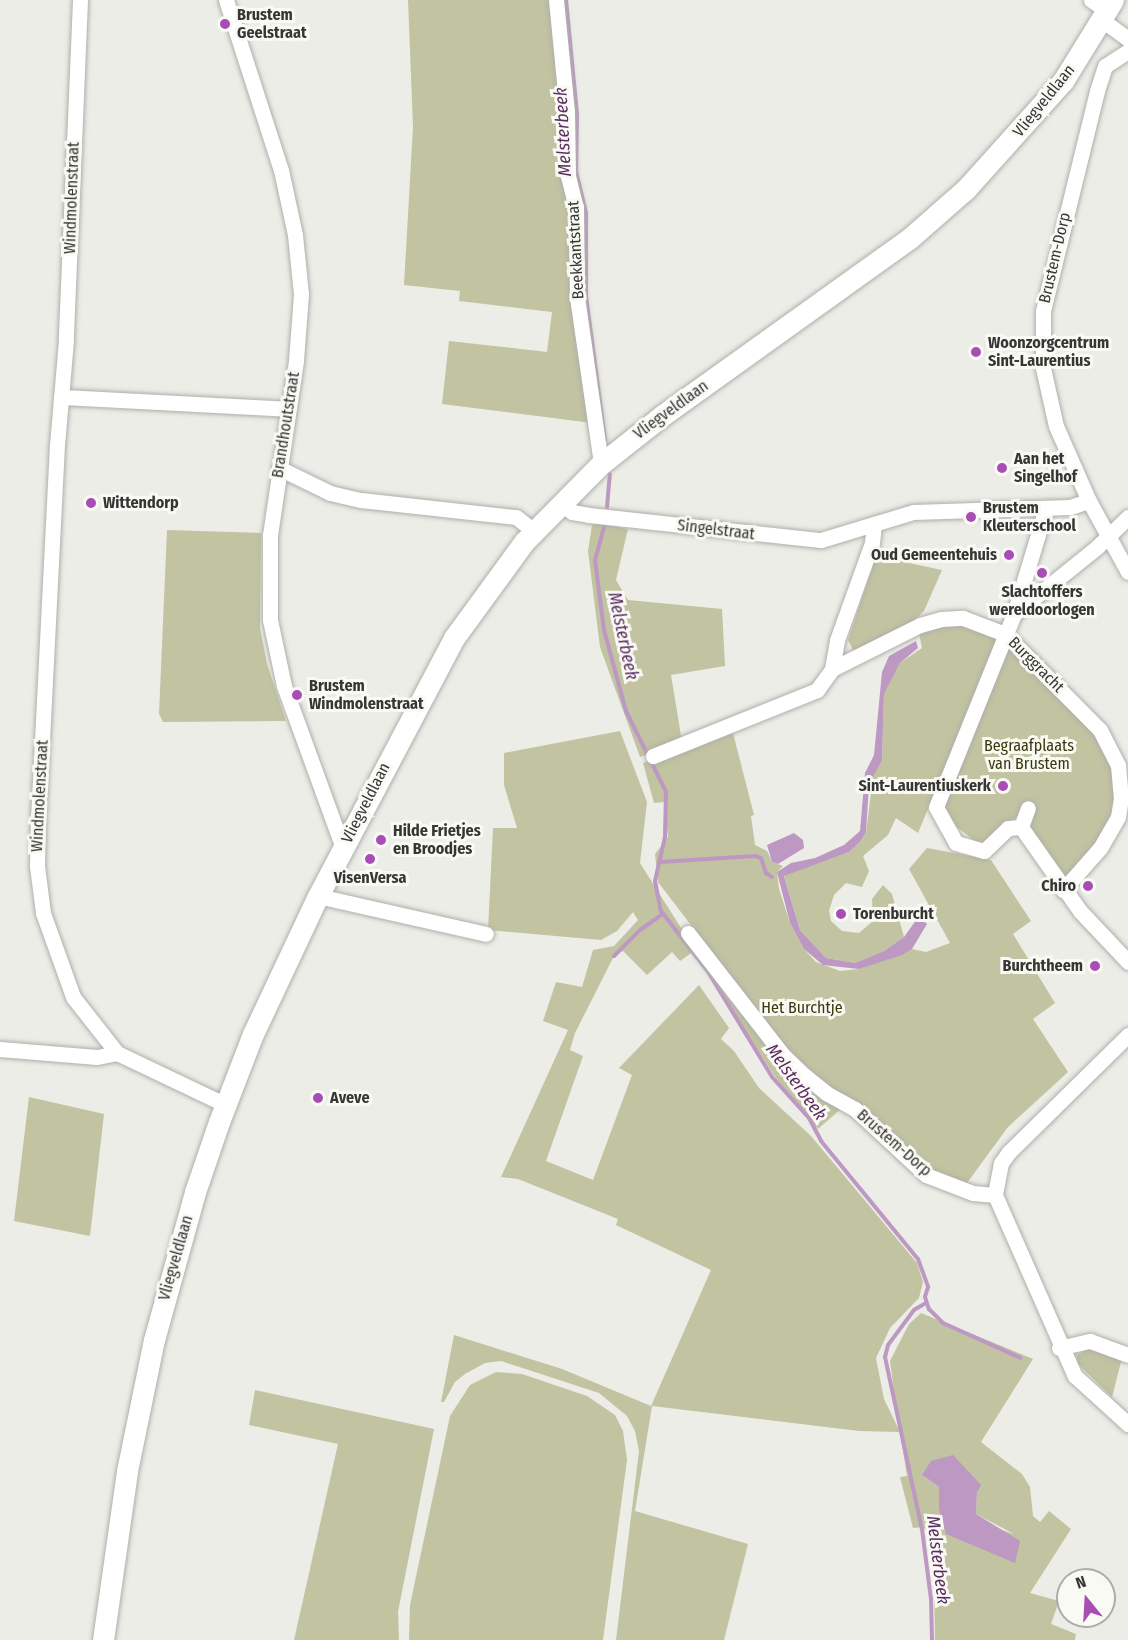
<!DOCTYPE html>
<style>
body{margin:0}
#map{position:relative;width:1128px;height:1640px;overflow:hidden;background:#ecede7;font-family:"Fira Sans Condensed",sans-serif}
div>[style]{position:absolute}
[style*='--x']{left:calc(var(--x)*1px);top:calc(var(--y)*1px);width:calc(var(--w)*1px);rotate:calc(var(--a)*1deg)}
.green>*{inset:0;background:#c1c3a1}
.water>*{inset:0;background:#bd98c2}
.stream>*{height:4px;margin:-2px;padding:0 2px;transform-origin:2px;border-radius:2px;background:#bd98c2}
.roads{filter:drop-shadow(0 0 2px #afafaa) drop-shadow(0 0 2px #afafaa)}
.minor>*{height:15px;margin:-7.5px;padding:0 7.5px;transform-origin:7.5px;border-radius:7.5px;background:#fff}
.secondary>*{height:21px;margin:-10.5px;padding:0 10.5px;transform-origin:10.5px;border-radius:10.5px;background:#fff}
.dots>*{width:16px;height:16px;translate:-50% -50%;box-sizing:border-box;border:3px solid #fafaf5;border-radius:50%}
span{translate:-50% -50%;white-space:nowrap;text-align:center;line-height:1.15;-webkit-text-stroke:6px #fafaf5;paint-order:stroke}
.poi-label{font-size:16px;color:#363634;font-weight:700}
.left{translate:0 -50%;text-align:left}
.right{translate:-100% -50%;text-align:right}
.street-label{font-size:16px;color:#363634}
.park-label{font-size:16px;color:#38390e}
.water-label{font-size:18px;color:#5b2d62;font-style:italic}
.north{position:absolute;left:1056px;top:1568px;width:60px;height:60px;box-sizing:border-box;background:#fafaf5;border:2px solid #acaca8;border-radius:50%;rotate:342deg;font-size:16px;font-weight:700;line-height:24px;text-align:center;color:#363634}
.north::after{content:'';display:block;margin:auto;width:21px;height:27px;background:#aa4cb6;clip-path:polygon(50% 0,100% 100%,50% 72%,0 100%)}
</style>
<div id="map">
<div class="green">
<i style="clip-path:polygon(408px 0,551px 0,592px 423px,442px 404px,449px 341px,547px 352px,552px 312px,459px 301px,460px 291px,404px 285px,413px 127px)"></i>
<i style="clip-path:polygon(597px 523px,628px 529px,616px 580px,628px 600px,722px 609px,725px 666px,671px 675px,682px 742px,640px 757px,600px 647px,588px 551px,592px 525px)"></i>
<i style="clip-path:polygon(167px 530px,261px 533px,260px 628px,267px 664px,286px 721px,163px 722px,159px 714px)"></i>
<i style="clip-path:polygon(876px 556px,942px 570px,924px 611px,914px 621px,854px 652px,848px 640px)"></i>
<i style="clip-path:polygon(961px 624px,999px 638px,918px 833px,896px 818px,888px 835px,863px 856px,869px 871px,862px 887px,846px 883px,834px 895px,829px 911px,831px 921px,842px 931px,859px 933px,873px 921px,872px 899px,883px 885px,892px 894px,904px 937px,884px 951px,855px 963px,826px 958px,800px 930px,784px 875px,849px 852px,860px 842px,866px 832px,874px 769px,882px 760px,884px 693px,900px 663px,922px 648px,919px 633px)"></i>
<i style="clip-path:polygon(1006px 646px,1092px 730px,1109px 753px,1116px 789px,1110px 824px,1064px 884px,1018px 816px,980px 845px,939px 813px)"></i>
<i style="clip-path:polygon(evenodd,620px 731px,647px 802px,640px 863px,695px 950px,842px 1108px,818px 1129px,779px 1083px,694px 951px,680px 961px,672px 952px,647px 975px,623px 951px,615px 954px,575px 1033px,570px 1050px,583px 1056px,546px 1161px,593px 1180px,632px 1075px,619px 1068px,699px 985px,729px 1028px,721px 1039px,734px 1051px,759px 1088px,811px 1136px,917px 1263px,923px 1282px,919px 1298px,890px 1328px,876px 1358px,884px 1399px,899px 1430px,890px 1361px,909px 1324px,921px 1313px,1033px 1359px,981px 1442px,1022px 1474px,1030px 1487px,1033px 1516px,1040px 1522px,1049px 1511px,1071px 1529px,1030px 1593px,1059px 1601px,1051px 1624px,1076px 1634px,1075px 1640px,935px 1640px,933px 1538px,923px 1527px,913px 1528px,900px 1477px,907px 1476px,900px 1432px,859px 1431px,652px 1406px,635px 1511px,748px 1544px,724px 1640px,616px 1640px,639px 1451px,635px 1431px,627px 1416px,599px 1393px,501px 1361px,485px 1363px,465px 1374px,455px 1382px,444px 1402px,441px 1402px,454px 1335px,562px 1369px,651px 1406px,711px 1270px,616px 1225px,618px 1219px,518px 1179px,501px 1177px,568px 1030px,543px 1021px,556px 982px,582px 987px,593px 950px,614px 946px,638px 920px,633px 912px,617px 931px,601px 940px,488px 930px,493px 828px,517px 828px,504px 785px,504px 753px,620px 731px,922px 1475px,977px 1491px,976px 1514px,1014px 1534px,939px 1509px,939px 1487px,922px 1475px)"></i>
<i style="clip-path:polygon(733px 733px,754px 815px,751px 816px,755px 845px,767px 851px,772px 862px,783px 866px,777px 872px,779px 889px,790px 923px,804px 949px,816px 962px,840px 971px,859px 969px,912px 949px,926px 952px,950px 943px,909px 869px,927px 848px,991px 860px,1031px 921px,1013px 934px,1055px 1003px,1033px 1019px,1068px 1072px,1008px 1127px,967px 1183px,933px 1171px,787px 1051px,658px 882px,655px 854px,668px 837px,664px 802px,654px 803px,643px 763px)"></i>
<i style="clip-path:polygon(29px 1097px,104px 1114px,90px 1236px,14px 1221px)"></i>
<i style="clip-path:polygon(1091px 1347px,1122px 1358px,1112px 1397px,1077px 1363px,1077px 1355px)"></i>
<i style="clip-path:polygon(496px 1372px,522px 1374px,587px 1396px,615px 1415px,623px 1431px,627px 1460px,603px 1640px,409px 1640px,410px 1605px,450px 1416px,470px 1385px)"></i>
<i style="clip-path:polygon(255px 1390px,434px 1429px,398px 1612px,399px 1640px,294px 1640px,338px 1444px,249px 1425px)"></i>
</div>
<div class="water">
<i style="clip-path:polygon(916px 641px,918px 648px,900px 663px,884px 694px,882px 760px,869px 784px,866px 832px,860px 842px,849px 852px,784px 876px,800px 930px,826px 958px,855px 963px,884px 951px,904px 937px,919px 916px,927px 924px,912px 949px,902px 955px,859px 969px,823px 965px,804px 949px,790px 923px,777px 872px,791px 863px,815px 858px,844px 845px,860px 831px,865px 773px,874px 755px,882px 672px,889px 656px)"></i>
<i style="clip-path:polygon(794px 833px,803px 840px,804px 848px,778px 864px,772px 862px,767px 845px)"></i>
<i style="clip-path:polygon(953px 1455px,981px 1485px,977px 1492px,976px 1514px,1020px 1541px,1015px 1563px,946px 1534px,939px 1509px,939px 1487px,922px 1475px,931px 1461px)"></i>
</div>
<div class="stream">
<i style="--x:566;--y:0;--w:116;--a:84.5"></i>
<i style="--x:577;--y:115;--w:56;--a:91"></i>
<i style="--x:576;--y:171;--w:43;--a:76.6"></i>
<i style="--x:586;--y:213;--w:83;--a:90"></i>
<i style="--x:586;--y:296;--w:145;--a:82.5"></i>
<i style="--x:607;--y:507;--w:33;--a:-85"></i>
<i style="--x:604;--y:527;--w:34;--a:105"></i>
<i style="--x:595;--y:560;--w:71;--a:82.7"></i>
<i style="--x:604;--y:630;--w:84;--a:74.8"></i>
<i style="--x:626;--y:711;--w:90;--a:63.7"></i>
<i style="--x:666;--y:792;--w:45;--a:91.3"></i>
<i style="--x:665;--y:837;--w:45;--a:102.8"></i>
<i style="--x:655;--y:881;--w:31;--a:79"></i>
<i style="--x:661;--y:911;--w:75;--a:52.1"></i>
<i style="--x:707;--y:970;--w:125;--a:58.7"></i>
<i style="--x:772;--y:1077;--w:55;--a:47.9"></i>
<i style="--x:809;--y:1118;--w:26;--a:62"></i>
<i style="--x:821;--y:1141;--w:153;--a:50.6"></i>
<i style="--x:918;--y:1259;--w:30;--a:70"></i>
<i style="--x:928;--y:1287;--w:10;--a:107"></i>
<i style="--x:925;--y:1297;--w:13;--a:72"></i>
<i style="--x:929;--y:1309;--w:20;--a:45"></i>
<i style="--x:943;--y:1323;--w:85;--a:24.2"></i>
<i style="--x:659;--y:862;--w:96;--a:-3.6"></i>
<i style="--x:755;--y:856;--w:6;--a:18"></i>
<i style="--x:761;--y:858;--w:16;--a:72"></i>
<i style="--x:766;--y:873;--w:7;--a:34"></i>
<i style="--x:614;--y:956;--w:37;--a:-45"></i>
<i style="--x:640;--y:930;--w:28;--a:-35"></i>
<i style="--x:926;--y:1303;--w:14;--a:150"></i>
<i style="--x:914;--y:1310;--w:44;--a:126.6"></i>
<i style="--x:888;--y:1345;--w:12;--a:104"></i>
<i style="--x:885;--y:1357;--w:176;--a:77.9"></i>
<i style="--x:922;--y:1529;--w:71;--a:82.7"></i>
<i style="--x:931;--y:1599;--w:41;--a:88.6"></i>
</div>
<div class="roads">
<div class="minor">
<i style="--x:80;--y:0;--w:340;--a:92.4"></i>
<i style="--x:66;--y:340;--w:104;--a:94.9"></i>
<i style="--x:57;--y:444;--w:371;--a:92.9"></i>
<i style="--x:38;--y:815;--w:51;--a:91.1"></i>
<i style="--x:37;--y:866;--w:47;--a:82.7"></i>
<i style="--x:43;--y:913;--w:89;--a:70.3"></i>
<i style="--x:73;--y:997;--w:71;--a:51.8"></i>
<i style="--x:117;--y:1053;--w:121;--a:25.5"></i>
<i style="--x:226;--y:0;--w:179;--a:72.1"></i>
<i style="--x:281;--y:170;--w:66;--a:77.8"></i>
<i style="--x:295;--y:235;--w:59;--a:84.2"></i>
<i style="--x:301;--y:294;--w:67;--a:94.3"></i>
<i style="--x:296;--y:361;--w:176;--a:98.5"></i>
<i style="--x:270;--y:535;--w:85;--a:90"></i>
<i style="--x:270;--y:620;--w:67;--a:78"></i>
<i style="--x:284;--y:686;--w:172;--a:70"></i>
<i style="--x:556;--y:0;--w:113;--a:84.4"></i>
<i style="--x:567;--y:112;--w:64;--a:89.1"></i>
<i style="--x:568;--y:176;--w:32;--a:76"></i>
<i style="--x:576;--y:207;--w:90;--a:89.4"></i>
<i style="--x:577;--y:297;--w:169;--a:81.8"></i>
<i style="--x:1091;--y:0;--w:20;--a:33"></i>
<i style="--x:1102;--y:20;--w:32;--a:36"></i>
<i style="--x:1128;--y:51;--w:27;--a:147"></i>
<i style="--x:1105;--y:66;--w:26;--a:108"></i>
<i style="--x:1097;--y:91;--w:227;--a:103.8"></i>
<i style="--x:1043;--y:311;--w:57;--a:90"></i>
<i style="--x:1043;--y:368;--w:59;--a:77.4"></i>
<i style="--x:1056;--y:426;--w:82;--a:66.3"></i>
<i style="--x:1089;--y:501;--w:81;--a:61.2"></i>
<i style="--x:61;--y:397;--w:228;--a:3"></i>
<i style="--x:279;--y:468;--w:57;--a:26.1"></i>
<i style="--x:330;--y:493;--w:32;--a:13"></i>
<i style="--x:361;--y:500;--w:156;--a:6.3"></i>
<i style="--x:516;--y:517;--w:23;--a:38"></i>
<i style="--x:560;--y:503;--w:15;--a:37"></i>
<i style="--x:572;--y:512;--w:17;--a:10"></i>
<i style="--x:589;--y:515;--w:233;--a:6.2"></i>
<i style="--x:821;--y:540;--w:96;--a:-16.9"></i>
<i style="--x:913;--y:512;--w:157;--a:-1.8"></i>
<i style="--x:1070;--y:507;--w:20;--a:-18"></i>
<i style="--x:1014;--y:614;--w:107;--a:-38.9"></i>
<i style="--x:1097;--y:547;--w:43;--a:-44.1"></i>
<i style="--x:832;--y:669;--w:98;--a:-26.6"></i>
<i style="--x:920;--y:625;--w:22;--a:-16"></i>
<i style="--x:941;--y:619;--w:22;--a:-3"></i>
<i style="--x:963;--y:618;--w:45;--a:20.9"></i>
<i style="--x:1005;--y:634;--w:135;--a:45.3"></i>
<i style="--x:1100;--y:730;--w:39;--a:63"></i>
<i style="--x:1118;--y:765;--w:33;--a:85"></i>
<i style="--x:1121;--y:798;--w:19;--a:99"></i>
<i style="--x:1118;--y:817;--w:36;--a:120"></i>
<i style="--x:1100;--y:848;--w:56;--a:131.4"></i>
<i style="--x:653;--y:756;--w:177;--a:-21.9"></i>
<i style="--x:817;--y:690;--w:26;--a:-54"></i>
<i style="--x:832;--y:669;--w:29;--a:-80"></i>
<i style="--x:837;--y:640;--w:103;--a:-70.2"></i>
<i style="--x:872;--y:543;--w:19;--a:-84"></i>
<i style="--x:1021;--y:827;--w:13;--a:176"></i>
<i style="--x:1008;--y:828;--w:33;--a:136"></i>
<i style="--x:984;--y:851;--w:29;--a:-164"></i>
<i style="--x:956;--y:843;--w:41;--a:-119.1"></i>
<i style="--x:936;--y:807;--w:208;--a:-68"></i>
<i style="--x:1014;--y:614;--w:111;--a:-73.2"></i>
<i style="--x:1021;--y:827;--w:103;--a:54.9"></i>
<i style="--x:1080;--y:911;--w:70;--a:46.7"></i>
<i style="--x:1021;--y:827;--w:20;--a:-70"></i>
<i style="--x:318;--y:896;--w:172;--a:12.7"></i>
<i style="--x:688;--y:933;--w:155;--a:52.1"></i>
<i style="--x:783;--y:1055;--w:29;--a:44"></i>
<i style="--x:804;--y:1075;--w:28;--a:39"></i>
<i style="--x:826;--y:1093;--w:33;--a:29"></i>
<i style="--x:855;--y:1109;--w:97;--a:42.9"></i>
<i style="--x:926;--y:1175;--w:50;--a:21"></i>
<i style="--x:973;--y:1193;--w:22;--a:5"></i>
<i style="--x:1128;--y:1035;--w:167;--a:135.5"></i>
<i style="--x:1009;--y:1152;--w:14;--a:126"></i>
<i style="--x:1001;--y:1163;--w:33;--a:101"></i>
<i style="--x:995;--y:1195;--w:198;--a:66.2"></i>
<i style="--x:1075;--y:1376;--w:72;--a:42.2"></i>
<i style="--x:0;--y:1049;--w:97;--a:4.7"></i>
<i style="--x:97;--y:1057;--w:20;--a:-11"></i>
<i style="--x:1059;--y:1348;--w:32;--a:-13"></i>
<i style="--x:1090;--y:1341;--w:40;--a:20.2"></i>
</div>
<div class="secondary">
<i style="--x:103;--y:1640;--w:171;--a:-81.9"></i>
<i style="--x:127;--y:1471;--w:134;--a:-78.4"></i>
<i style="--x:154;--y:1340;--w:154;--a:-74.5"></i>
<i style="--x:195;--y:1192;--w:74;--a:-71.1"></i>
<i style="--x:219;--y:1122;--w:94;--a:-68.9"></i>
<i style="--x:253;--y:1034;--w:153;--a:-64.8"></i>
<i style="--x:318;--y:896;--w:292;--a:-62.2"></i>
<i style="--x:454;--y:638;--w:119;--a:-53.9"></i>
<i style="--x:524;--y:542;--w:110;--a:-45.4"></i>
<i style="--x:601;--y:464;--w:79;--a:-38.3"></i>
<i style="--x:663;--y:415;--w:302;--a:-35.6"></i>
<i style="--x:909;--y:239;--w:76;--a:-41.3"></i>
<i style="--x:966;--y:189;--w:145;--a:-48.1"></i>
<i style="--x:1063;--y:81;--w:95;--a:-58.3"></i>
</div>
</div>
<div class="dots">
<i style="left:225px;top:24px;background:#aa4cb6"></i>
<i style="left:976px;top:352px;background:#aa4cb6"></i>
<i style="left:1002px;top:468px;background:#aa4cb6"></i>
<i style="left:91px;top:503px;background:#aa4cb6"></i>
<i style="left:971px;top:517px;background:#aa4cb6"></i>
<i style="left:1009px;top:555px;background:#aa4cb6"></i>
<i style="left:1042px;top:573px;background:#aa4cb6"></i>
<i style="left:297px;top:695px;background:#aa4cb6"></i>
<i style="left:1003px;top:786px;background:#aa4cb6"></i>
<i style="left:381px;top:840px;background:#aa4cb6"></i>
<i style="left:370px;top:859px;background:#aa4cb6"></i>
<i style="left:1088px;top:886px;background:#aa4cb6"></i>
<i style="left:841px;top:914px;background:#aa4cb6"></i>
<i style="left:1095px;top:966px;background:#aa4cb6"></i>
<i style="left:318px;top:1098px;background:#aa4cb6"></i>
</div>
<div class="poi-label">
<span class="left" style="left:237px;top:24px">Brustem<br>Geelstraat</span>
<span class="left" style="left:988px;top:352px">Woonzorgcentrum<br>Sint-Laurentius</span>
<span class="left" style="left:1014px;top:468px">Aan het<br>Singelhof</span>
<span class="left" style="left:103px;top:503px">Wittendorp</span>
<span class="left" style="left:983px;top:517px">Brustem<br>Kleuterschool</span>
<span class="right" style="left:997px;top:555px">Oud Gemeentehuis</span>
<span style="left:1042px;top:601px">Slachtoffers<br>wereldoorlogen</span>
<span class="left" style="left:309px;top:695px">Brustem<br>Windmolenstraat</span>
<span class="right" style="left:991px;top:786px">Sint-Laurentiuskerk</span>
<span class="left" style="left:393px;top:840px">Hilde Frietjes<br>en Broodjes</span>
<span style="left:370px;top:878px">VisenVersa</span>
<span class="right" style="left:1076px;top:886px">Chiro</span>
<span class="left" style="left:853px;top:914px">Torenburcht</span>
<span class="right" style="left:1083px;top:966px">Burchtheem</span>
<span class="left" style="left:330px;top:1098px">Aveve</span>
</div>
<div class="street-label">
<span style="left:1044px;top:101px;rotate:-51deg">Vliegveldlaan</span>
<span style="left:72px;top:198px;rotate:-88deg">Windmolenstraat</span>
<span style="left:576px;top:250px;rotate:-93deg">Beekkantstraat</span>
<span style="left:1055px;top:258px;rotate:-77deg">Brustem-Dorp</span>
<span style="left:671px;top:410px;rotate:-36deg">Vliegveldlaan</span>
<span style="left:286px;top:425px;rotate:-81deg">Brandhoutstraat</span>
<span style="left:716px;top:530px;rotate:7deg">Singelstraat</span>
<span style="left:1036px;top:665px;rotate:45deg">Burggracht</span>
<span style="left:40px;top:796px;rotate:-87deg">Windmolenstraat</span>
<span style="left:366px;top:803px;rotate:-63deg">Vliegveldlaan</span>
<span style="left:894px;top:1143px;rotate:41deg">Brustem-Dorp</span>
<span style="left:176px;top:1258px;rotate:-74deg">Vliegveldlaan</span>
</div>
<div class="park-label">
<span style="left:1029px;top:755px">Begraafplaats<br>van Brustem</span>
<span style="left:802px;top:1008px">Het Burchtje</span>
</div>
<div class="water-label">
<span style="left:563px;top:132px;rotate:-93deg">Melsterbeek</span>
<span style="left:623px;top:636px;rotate:78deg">Melsterbeek</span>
<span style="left:796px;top:1082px;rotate:54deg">Melsterbeek</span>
<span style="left:938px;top:1560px;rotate:83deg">Melsterbeek</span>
</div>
<div class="north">N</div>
</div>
